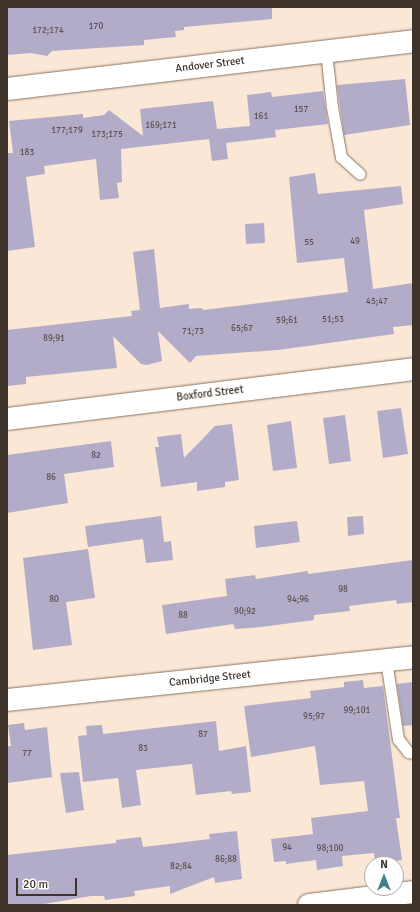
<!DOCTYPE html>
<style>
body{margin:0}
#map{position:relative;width:420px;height:912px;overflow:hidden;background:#fbe7d5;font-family:Signika,sans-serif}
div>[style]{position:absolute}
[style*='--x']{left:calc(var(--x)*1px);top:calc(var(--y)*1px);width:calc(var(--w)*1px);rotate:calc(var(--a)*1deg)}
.building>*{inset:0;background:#b3acc8}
.roads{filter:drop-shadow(0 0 1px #89725f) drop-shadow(0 0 1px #89725f)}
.lane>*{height:11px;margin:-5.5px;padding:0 5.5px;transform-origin:5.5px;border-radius:5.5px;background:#fff}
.street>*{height:22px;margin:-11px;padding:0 11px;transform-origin:11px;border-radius:11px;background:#fff}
span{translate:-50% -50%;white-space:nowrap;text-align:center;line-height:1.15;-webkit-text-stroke:3px #fff;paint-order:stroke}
.number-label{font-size:9px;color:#5a5152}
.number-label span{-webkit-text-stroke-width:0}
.street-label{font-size:11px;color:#3d332a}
.frame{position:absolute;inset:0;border:8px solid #3d332a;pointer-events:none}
.north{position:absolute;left:364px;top:856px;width:40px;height:40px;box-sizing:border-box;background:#fff;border:1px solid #b1adaa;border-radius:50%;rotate:0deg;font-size:11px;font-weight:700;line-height:16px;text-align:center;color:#3d332a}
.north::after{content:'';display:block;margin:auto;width:14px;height:18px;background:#3c8488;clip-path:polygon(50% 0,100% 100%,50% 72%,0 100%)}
.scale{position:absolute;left:16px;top:878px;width:61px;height:18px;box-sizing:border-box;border:2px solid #3d332a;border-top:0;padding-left:5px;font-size:12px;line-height:14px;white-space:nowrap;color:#3d332a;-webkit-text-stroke:3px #fff;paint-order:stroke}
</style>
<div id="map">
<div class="building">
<i style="clip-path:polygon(7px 7px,272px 7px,272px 19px,184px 27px,184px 30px,175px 31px,176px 37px,144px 40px,144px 45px,52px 51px,47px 56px,30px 53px,7px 55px)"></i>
<i style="clip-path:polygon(405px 79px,410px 125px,344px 135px,337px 85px)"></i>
<i style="clip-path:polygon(323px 91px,328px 124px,275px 130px,276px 137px,226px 143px,228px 159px,212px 161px,209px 139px,121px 149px,122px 182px,117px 183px,119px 198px,100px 200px,96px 159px,44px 166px,45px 174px,26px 177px,35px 247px,7px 251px,7px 153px,13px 153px,9px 121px,83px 114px,83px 118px,104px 115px,109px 110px,143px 136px,140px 109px,213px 101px,217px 129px,250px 126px,247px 95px,271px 92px,272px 97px)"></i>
<i style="clip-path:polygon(315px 173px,318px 194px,401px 186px,403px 204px,364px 210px,373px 289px,413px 283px,413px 325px,393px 327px,394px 334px,278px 350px,196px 356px,190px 363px,158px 331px,162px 361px,147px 365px,141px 364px,113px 336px,117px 368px,26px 377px,26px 384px,7px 386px,7px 330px,132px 316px,131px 311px,140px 310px,133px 252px,154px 249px,160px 308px,189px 304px,189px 309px,202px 308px,203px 310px,348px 292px,344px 258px,297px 263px,289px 177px)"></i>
<i style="clip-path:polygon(264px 223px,265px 243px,246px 244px,245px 224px)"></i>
<i style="clip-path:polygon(401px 408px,408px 454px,383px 458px,377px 411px)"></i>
<i style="clip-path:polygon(345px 415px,351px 461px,329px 464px,323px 418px)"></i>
<i style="clip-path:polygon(291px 421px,297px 468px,273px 471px,267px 425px)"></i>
<i style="clip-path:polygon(232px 424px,239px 480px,225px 482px,225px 487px,197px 491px,197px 482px,161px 487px,155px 447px,159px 447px,157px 437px,181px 434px,184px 458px,215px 426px)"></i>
<i style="clip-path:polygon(111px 441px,114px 467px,64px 474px,68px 503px,7px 513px,7px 455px)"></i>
<i style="clip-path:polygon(161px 516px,164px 542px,171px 541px,173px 560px,146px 563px,143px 539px,88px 547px,85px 526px)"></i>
<i style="clip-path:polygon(363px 516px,364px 534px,348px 536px,347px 517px)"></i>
<i style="clip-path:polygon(297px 521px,300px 542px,256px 548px,254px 526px)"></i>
<i style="clip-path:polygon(88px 549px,95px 598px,66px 602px,72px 645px,33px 650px,23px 558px)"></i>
<i style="clip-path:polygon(413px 560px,413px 602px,397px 604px,396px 600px,349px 606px,350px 611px,314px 615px,314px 620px,261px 627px,235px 629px,233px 624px,166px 634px,162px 605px,227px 596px,225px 579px,255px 575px,256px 579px,308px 571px,308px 574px)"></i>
<i style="clip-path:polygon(363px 680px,364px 688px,383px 686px,400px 818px,396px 818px,402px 860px,375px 864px,374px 853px,342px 856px,343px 866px,317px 870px,316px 860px,286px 864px,286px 861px,274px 862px,271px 839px,313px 834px,311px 818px,368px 811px,364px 781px,320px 785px,315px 746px,251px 757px,244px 706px,311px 698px,310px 691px,344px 687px,344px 682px)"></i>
<i style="clip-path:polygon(413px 682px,413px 725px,403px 726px,397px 684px)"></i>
<i style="clip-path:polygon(216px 721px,219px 751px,246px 746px,251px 792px,232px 794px,231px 791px,196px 795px,192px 764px,136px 770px,141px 805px,122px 808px,118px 778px,83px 782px,78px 736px,87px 735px,86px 726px,102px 725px,103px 734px)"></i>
<i style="clip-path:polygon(24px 723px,25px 730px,47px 727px,52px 777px,7px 783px,7px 746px,11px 746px,8px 725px)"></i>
<i style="clip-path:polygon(79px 772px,84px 810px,66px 813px,60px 773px)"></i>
<i style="clip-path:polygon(237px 831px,242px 879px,215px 883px,214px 877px,170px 894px,170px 886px,134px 891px,135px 896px,105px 900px,104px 896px,91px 896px,38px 905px,7px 905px,7px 855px,116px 843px,116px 840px,141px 837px,143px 847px,210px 839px,209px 834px)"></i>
</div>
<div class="roads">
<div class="lane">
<i style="--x:326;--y:51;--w:56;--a:83.9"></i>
<i style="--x:332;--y:107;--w:51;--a:79.8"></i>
<i style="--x:341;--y:157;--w:25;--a:42"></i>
<i style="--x:386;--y:660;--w:80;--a:81.4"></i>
<i style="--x:398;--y:739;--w:16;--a:52"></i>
<i style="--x:408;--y:752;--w:5;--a:11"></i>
</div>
<div class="street">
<i style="--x:7;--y:89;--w:409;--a:-6.7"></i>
<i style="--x:7;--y:419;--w:409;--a:-7"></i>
<i style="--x:7;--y:700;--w:408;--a:-6"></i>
<i style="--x:309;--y:905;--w:105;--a:-7.1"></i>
</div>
</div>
<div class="number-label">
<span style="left:96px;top:27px">170</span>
<span style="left:48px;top:31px">172;174</span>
<span style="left:301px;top:110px">157</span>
<span style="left:261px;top:117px">161</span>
<span style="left:161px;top:126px">169;171</span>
<span style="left:67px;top:131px">177;179</span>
<span style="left:107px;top:135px">173;175</span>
<span style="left:27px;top:153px">183</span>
<span style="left:355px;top:242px">49</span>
<span style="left:309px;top:243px">55</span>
<span style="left:377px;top:302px">45;47</span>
<span style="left:333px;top:320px">51;53</span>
<span style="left:287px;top:321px">59;61</span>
<span style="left:242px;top:329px">65;67</span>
<span style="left:193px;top:332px">71;73</span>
<span style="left:54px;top:339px">89;91</span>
<span style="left:96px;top:456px">82</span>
<span style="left:51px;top:478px">86</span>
<span style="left:343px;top:590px">98</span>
<span style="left:54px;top:600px">80</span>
<span style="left:298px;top:600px">94;96</span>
<span style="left:245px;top:612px">90;92</span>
<span style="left:183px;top:616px">88</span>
<span style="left:357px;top:711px">99;101</span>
<span style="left:314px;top:717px">95;97</span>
<span style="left:203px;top:735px">87</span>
<span style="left:143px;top:749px">83</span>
<span style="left:27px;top:754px">77</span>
<span style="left:287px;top:848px">94</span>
<span style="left:330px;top:849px">98;100</span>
<span style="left:226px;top:860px">86;88</span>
<span style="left:181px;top:867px">82;84</span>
</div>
<div class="street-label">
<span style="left:210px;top:65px;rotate:-7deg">Andover Street</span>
<span style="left:210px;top:394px;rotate:-7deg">Boxford Street</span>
<span style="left:210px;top:679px;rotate:-6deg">Cambridge Street</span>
</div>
<div class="frame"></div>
<div class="north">N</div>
<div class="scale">20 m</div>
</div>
